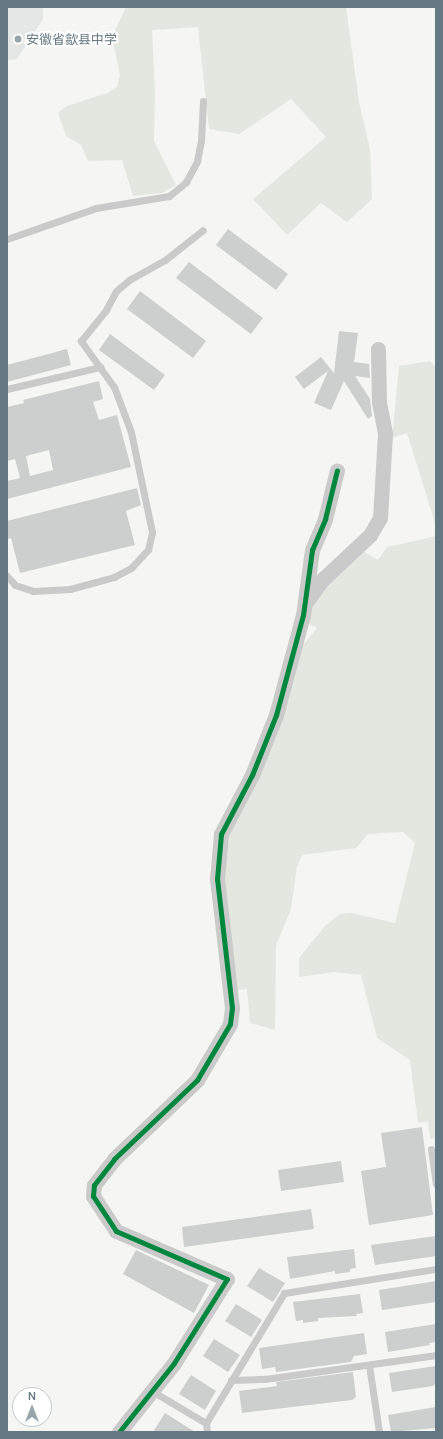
<!DOCTYPE html>
<meta charset="utf-8">
<style>
body{margin:0}
#map{position:relative;width:443px;height:1439px;overflow:hidden;background:#f5f5f3;font-family:Manrope,"Noto Sans SC",sans-serif}
div>[style]{position:absolute}
[style*='--x']{left:calc(var(--x)*1px);top:calc(var(--y)*1px);width:calc(var(--w)*1px);rotate:calc(var(--a)*1deg)}
.built>*{inset:0;background:#e5e6e6}
.green>*{inset:0;background:#e4e7e0}
.building>*{inset:0;background:#cdcece}
.service>*{height:7px;margin:-3.5px;padding:0 3.5px;transform-origin:3.5px;border-radius:3.5px;background:#cacacb}
.minor>*{height:15px;margin:-7.5px;padding:0 7.5px;transform-origin:7.5px;border-radius:7.5px;background:#cacacb}
.cycleway>*{height:5px;margin:-2.5px;padding:0 2.5px;transform-origin:2.5px;border-radius:2.5px;background:#00873e}
.dots>*{width:11px;height:11px;translate:-50% -50%;box-sizing:border-box;border:2px solid #fff;border-radius:50%}
span{translate:-50% -50%;white-space:nowrap;text-align:center;line-height:1.15;-webkit-text-stroke:4px #fff;paint-order:stroke}
.poi-label{font-size:13px;color:#657984}
.left{translate:0 -50%;text-align:left}
.frame{position:absolute;inset:0;border:8px solid #657984;pointer-events:none}
.north{position:absolute;left:12px;top:1387px;width:40px;height:40px;box-sizing:border-box;background:#fff;border:1px solid #c1c9ce;border-radius:50%;rotate:0deg;font-size:11px;font-weight:700;line-height:16px;text-align:center;color:#657984}
.north::after{content:'';display:block;margin:auto;width:14px;height:18px;background:#97a4ab;clip-path:polygon(50% 0,100% 100%,50% 72%,0 100%)}
</style>
<div id="map">
<div class="built">
<i style="clip-path:polygon(7px 7px,43px 7px,43px 19px,17px 59px,7px 60px)"></i>
</div>
<div class="green">
<i style="clip-path:polygon(126px 7px,346px 7px,359px 102px,370px 149px,372px 199px,347px 222px,321px 203px,287px 235px,253px 199px,326px 137px,291px 99px,239px 134px,209px 129px,198px 27px,152px 30px,155px 91px,154px 141px,176px 185px,162px 193px,133px 196px,122px 160px,88px 161px,81px 145px,66px 136px,58px 113px,67px 106px,107px 93px,117px 87px,120px 75px,112px 37px)"></i>
<i style="clip-path:polygon(430px 361px,436px 368px,436px 526px,407px 433px,392px 438px,399px 366px)"></i>
<i style="clip-path:polygon(436px 536px,436px 1138px,430px 1139px,428px 1121px,418px 1123px,410px 1060px,377px 1038px,361px 975px,334px 972px,299px 977px,299px 958px,325px 926px,340px 914px,352px 913px,395px 923px,415px 843px,403px 832px,368px 834px,356px 848px,302px 855px,297px 867px,291px 909px,276px 946px,275px 1030px,250px 1023px,247px 989px,238px 990px,222px 884px,227px 827px,299px 650px,317px 628px,306px 622px,309px 601px,361px 550px,378px 560px,387px 547px)"></i>
</div>
<div class="building">
<i style="clip-path:polygon(228px 229px,288px 274px,276px 290px,216px 245px)"></i>
<i style="clip-path:polygon(189px 262px,263px 318px,251px 334px,176px 278px)"></i>
<i style="clip-path:polygon(140px 291px,206px 341px,193px 358px,127px 309px)"></i>
<i style="clip-path:polygon(339px 331px,358px 333px,354px 362px,369px 364px,370px 378px,355px 376px,370px 399px,372px 416px,368px 419px,344px 381px,331px 410px,314px 403px,328px 371px,304px 389px,295px 377px,321px 357px,334px 373px)"></i>
<i style="clip-path:polygon(110px 334px,165px 375px,154px 390px,99px 350px)"></i>
<i style="clip-path:polygon(67px 349px,71px 365px,7px 382px,7px 365px)"></i>
<i style="clip-path:polygon(evenodd,99px 381px,103px 399px,93px 402px,99px 420px,117px 415px,131px 467px,7px 499px,7px 481px,20px 478px,15px 459px,7px 461px,7px 407px,24px 403px,23px 400px,99px 381px,49px 450px,53px 470px,30px 476px,26px 456px,49px 450px)"></i>
<i style="clip-path:polygon(137px 488px,141px 505px,126px 511px,135px 545px,20px 573px,11px 538px,7px 539px,7px 521px)"></i>
<i style="clip-path:polygon(422px 1127px,433px 1215px,369px 1225px,361px 1171px,386px 1167px,381px 1133px)"></i>
<i style="clip-path:polygon(341px 1161px,344px 1182px,281px 1191px,278px 1170px)"></i>
<i style="clip-path:polygon(311px 1209px,314px 1229px,184px 1247px,182px 1227px)"></i>
<i style="clip-path:polygon(436px 1236px,436px 1256px,375px 1265px,371px 1245px)"></i>
<i style="clip-path:polygon(354px 1249px,356px 1268px,350px 1269px,350px 1272px,335px 1274px,335px 1271px,290px 1279px,287px 1257px)"></i>
<i style="clip-path:polygon(136px 1250px,209px 1285px,194px 1313px,123px 1274px)"></i>
<i style="clip-path:polygon(259px 1268px,285px 1283px,273px 1302px,247px 1286px)"></i>
<i style="clip-path:polygon(436px 1281px,436px 1302px,382px 1310px,379px 1290px)"></i>
<i style="clip-path:polygon(360px 1294px,363px 1313px,356px 1314px,357px 1316px,318px 1318px,318px 1321px,303px 1323px,303px 1320px,296px 1321px,293px 1302px)"></i>
<i style="clip-path:polygon(236px 1304px,262px 1320px,251px 1337px,225px 1321px)"></i>
<i style="clip-path:polygon(436px 1324px,436px 1342px,429px 1343px,430px 1345px,388px 1352px,385px 1332px)"></i>
<i style="clip-path:polygon(364px 1333px,367px 1354px,354px 1356px,351px 1362px,276px 1372px,275px 1367px,262px 1369px,259px 1348px)"></i>
<i style="clip-path:polygon(214px 1339px,240px 1355px,228px 1372px,203px 1356px)"></i>
<i style="clip-path:polygon(436px 1366px,436px 1383px,433px 1386px,392px 1392px,389px 1373px)"></i>
<i style="clip-path:polygon(353px 1372px,356px 1397px,352px 1400px,242px 1413px,239px 1391px,277px 1386px,276px 1382px)"></i>
<i style="clip-path:polygon(191px 1375px,216px 1391px,205px 1410px,179px 1394px)"></i>
<i style="clip-path:polygon(436px 1407px,436px 1428px,391px 1432px,388px 1415px)"></i>
<i style="clip-path:polygon(165px 1413px,195px 1432px,153px 1432px)"></i>
</div>
<div class="service">
<i style="--x:7;--y:239;--w:94;--a:-19.2"></i>
<i style="--x:96;--y:208;--w:74;--a:-9.3"></i>
<i style="--x:169;--y:196;--w:22;--a:-39"></i>
<i style="--x:186;--y:182;--w:24;--a:-62"></i>
<i style="--x:197;--y:161;--w:20;--a:-79"></i>
<i style="--x:201;--y:141;--w:40;--a:-87.1"></i>
<i style="--x:7;--y:389;--w:96;--a:-13.3"></i>
<i style="--x:7;--y:576;--w:12;--a:48"></i>
<i style="--x:15;--y:585;--w:19;--a:18"></i>
<i style="--x:33;--y:591;--w:37;--a:-3"></i>
<i style="--x:70;--y:589;--w:46;--a:-15.3"></i>
<i style="--x:114;--y:577;--w:19;--a:-28"></i>
<i style="--x:131;--y:568;--w:25;--a:-47"></i>
<i style="--x:148;--y:550;--w:18;--a:-77"></i>
<i style="--x:152;--y:532;--w:102;--a:-101.9"></i>
<i style="--x:131;--y:432;--w:48;--a:-110.7"></i>
<i style="--x:114;--y:387;--w:57;--a:-125.7"></i>
<i style="--x:81;--y:341;--w:40;--a:-51"></i>
<i style="--x:106;--y:310;--w:21;--a:-62"></i>
<i style="--x:116;--y:291;--w:17;--a:-40"></i>
<i style="--x:129;--y:280;--w:41;--a:-29.1"></i>
<i style="--x:165;--y:260;--w:48;--a:-38.3"></i>
<i style="--x:431;--y:1149;--w:35;--a:82"></i>
<i style="--x:369;--y:1365;--w:68;--a:81.5"></i>
<i style="--x:231;--y:1380;--w:34;--a:-2"></i>
<i style="--x:265;--y:1379;--w:173;--a:-8"></i>
<i style="--x:152;--y:1391;--w:63;--a:30.7"></i>
<i style="--x:207;--y:1432;--w:9;--a:-96"></i>
<i style="--x:206;--y:1423;--w:152;--a:-59"></i>
<i style="--x:284;--y:1293;--w:154;--a:-9"></i>
</div>
<div class="minor">
<i style="--x:306;--y:602;--w:29;--a:-54"></i>
<i style="--x:323;--y:579;--w:64;--a:-43.1"></i>
<i style="--x:370;--y:535;--w:20;--a:-60"></i>
<i style="--x:380;--y:518;--w:85;--a:-86.6"></i>
<i style="--x:385;--y:433;--w:31;--a:-101"></i>
<i style="--x:379;--y:403;--w:54;--a:-91.1"></i>
<i style="--x:119;--y:1432;--w:88;--a:-51.4"></i>
<i style="--x:174;--y:1363;--w:99;--a:-57.8"></i>
<i style="--x:227;--y:1279;--w:121;--a:-156.6"></i>
<i style="--x:116;--y:1231;--w:42;--a:-123.3"></i>
<i style="--x:93;--y:1196;--w:11;--a:-85"></i>
<i style="--x:94;--y:1185;--w:33;--a:-52"></i>
<i style="--x:114;--y:1159;--w:115;--a:-43.6"></i>
<i style="--x:197;--y:1080;--w:65;--a:-59.5"></i>
<i style="--x:230;--y:1024;--w:16;--a:-83"></i>
<i style="--x:232;--y:1008;--w:130;--a:-96.6"></i>
<i style="--x:217;--y:879;--w:45;--a:-84.9"></i>
<i style="--x:221;--y:834;--w:67;--a:-62.3"></i>
<i style="--x:252;--y:775;--w:65;--a:-68.2"></i>
<i style="--x:276;--y:715;--w:104;--a:-74.9"></i>
<i style="--x:303;--y:615;--w:66;--a:-82.1"></i>
<i style="--x:312;--y:550;--w:34;--a:-67"></i>
<i style="--x:325;--y:519;--w:50;--a:-76.2"></i>
</div>
<div class="cycleway">
<i style="--x:119;--y:1432;--w:88;--a:-51.4"></i>
<i style="--x:174;--y:1363;--w:99;--a:-57.8"></i>
<i style="--x:227;--y:1279;--w:121;--a:-156.6"></i>
<i style="--x:116;--y:1231;--w:42;--a:-123.3"></i>
<i style="--x:93;--y:1196;--w:11;--a:-85"></i>
<i style="--x:94;--y:1185;--w:33;--a:-52"></i>
<i style="--x:114;--y:1159;--w:115;--a:-43.6"></i>
<i style="--x:197;--y:1080;--w:65;--a:-59.5"></i>
<i style="--x:230;--y:1024;--w:16;--a:-83"></i>
<i style="--x:232;--y:1008;--w:130;--a:-96.6"></i>
<i style="--x:217;--y:879;--w:45;--a:-84.9"></i>
<i style="--x:221;--y:834;--w:67;--a:-62.3"></i>
<i style="--x:252;--y:775;--w:65;--a:-68.2"></i>
<i style="--x:276;--y:715;--w:104;--a:-74.9"></i>
<i style="--x:303;--y:615;--w:66;--a:-82.1"></i>
<i style="--x:312;--y:550;--w:34;--a:-67"></i>
<i style="--x:325;--y:519;--w:50;--a:-76.2"></i>
</div>
<div class="dots">
<i style="left:18px;top:39px;background:#97a4ab"></i>
</div>
<div class="poi-label">
<span class="left" style="left:26px;top:39px">安徽省歙县中学</span>
</div>
<div class="frame"></div>
<div class="north">N</div>
</div>
